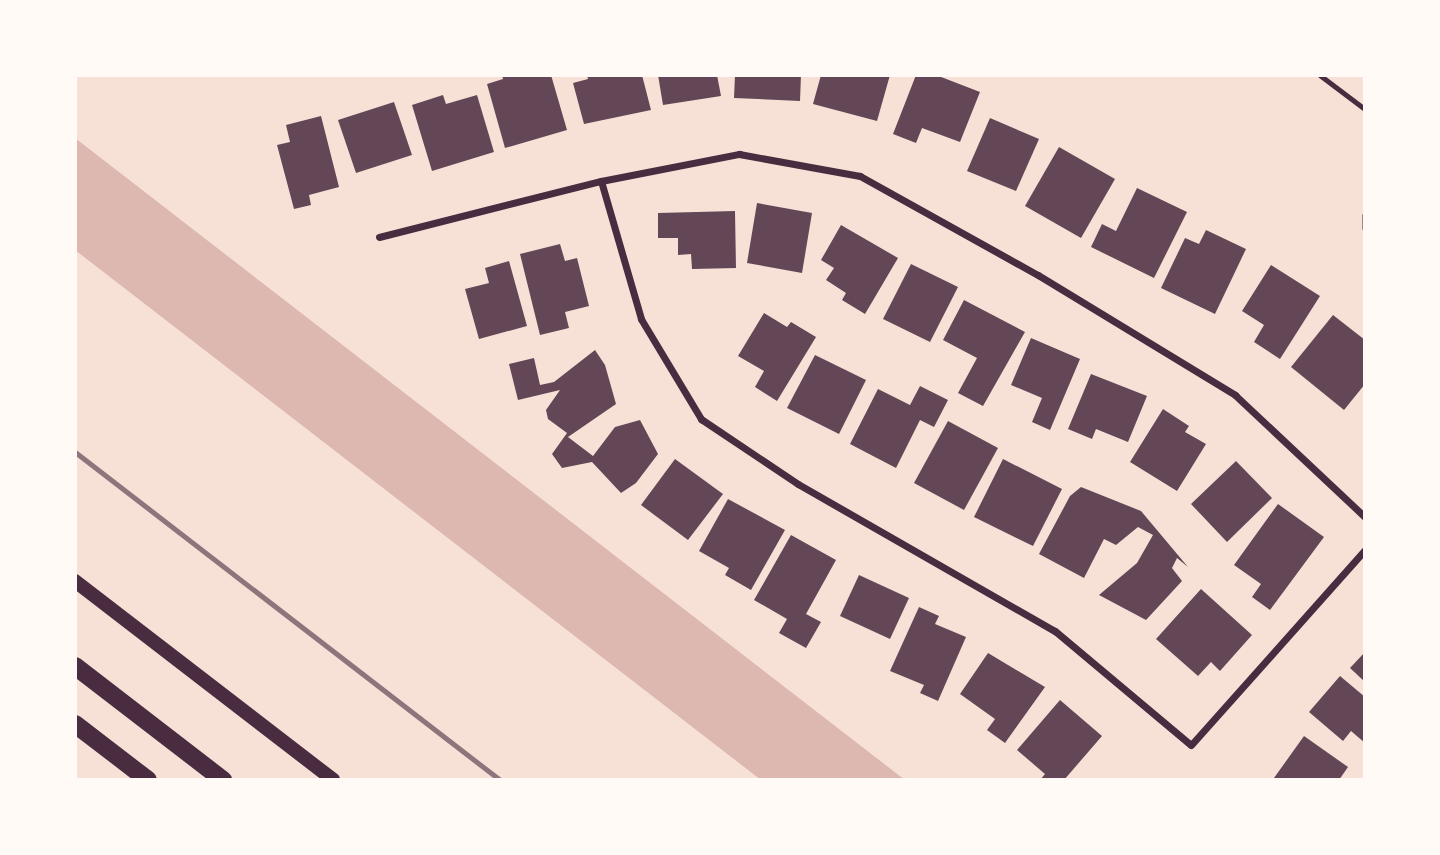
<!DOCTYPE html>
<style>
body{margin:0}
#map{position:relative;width:1440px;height:855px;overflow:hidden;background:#f7e1d7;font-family:"Exo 2",sans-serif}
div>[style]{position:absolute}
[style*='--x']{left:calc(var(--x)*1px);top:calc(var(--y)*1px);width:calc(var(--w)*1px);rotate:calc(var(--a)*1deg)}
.water>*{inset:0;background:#dcb8b0}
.building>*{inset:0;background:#644757}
.service>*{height:4.5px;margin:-2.25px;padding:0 2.25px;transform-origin:2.25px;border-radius:2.25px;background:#4a2c40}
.minor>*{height:7px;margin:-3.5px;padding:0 3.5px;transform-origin:3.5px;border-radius:3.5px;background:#4a2c40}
.secondary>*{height:14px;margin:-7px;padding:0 7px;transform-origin:7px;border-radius:7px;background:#4a2c40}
.motorway>*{height:18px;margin:-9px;padding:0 9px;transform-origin:9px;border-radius:9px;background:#4a2c40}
.rail>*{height:5px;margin:-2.5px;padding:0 2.5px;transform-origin:2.5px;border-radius:2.5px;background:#8f747c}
span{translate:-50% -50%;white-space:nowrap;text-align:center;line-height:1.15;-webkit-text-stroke:6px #fffaf5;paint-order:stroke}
.frame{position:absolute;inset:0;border:77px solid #fffaf5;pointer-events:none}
</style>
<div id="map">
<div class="water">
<i style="clip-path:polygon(75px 138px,905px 780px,761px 780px,75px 250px)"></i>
</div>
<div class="building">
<i style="clip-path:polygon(502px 75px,551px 75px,567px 130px,505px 148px,487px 84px,503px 79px)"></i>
<i style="clip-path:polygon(587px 75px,642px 75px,651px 110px,584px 124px,573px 83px,588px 79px)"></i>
<i style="clip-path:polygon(658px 75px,717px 75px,721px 96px,663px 105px)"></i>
<i style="clip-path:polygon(735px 75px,801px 75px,800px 101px,734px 98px)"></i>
<i style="clip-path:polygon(821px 75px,890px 75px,877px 121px,813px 104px)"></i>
<i style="clip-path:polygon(916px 75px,936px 75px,980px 92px,960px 142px,922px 128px,916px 143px,893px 134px)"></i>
<i style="clip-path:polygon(443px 95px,446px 104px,477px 95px,494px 152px,432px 171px,412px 105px)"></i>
<i style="clip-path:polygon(394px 102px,412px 155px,356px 173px,338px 120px)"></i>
<i style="clip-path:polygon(321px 116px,339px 187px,309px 195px,311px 205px,294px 209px,277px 145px,290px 142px,286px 125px)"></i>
<i style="clip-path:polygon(990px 118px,1039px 139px,1016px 191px,967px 171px)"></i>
<i style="clip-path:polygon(1059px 147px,1115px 179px,1081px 238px,1025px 206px)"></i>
<i style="clip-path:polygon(1137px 188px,1187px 212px,1154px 278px,1091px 247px,1102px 224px,1116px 231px)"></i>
<i style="clip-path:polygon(757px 203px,812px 213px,802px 273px,747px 263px)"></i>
<i style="clip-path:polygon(735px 211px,736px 268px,692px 269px,691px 254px,678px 255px,678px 238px,658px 238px,658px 213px)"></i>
<i style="clip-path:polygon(841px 225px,898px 258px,865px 314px,842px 300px,846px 293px,826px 280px,834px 268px,821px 260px)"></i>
<i style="clip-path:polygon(1206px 230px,1246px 249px,1215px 314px,1161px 288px,1185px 238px,1199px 244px)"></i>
<i style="clip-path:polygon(560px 244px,565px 261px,577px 258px,589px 306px,565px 312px,569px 328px,540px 335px,520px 254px)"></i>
<i style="clip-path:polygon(509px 261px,527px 326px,479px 339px,465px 289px,489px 283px,485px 268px)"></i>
<i style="clip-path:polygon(911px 264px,958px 287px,930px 342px,883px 319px)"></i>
<i style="clip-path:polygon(1271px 265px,1320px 296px,1280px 359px,1254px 342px,1264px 325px,1242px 311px)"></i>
<i style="clip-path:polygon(964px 300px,1025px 332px,983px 406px,958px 393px,977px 358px,943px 340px)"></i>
<i style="clip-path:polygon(764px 313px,787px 327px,791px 322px,816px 337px,777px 401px,755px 387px,764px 371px,738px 356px)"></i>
<i style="clip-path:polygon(1333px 315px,1365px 340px,1365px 384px,1344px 410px,1291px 367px)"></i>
<i style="clip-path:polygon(1031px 338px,1080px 359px,1050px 430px,1032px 422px,1042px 398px,1011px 385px)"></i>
<i style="clip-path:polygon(595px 350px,605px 365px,616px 404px,568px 437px,593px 456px,615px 427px,640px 420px,658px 454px,636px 483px,621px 493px,592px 462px,562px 468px,552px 454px,567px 433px,548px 419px,546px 410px,560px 390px,518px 400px,509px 364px,534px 358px,540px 385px,554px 382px)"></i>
<i style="clip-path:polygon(815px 355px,866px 380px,839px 434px,787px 408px)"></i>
<i style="clip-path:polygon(1091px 374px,1147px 396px,1128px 442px,1096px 429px,1092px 439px,1068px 429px)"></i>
<i style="clip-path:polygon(920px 386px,948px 400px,934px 427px,920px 420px,896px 468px,850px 444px,878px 389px,910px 405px)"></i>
<i style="clip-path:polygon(1163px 409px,1189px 426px,1185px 432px,1206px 444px,1177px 491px,1130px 462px)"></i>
<i style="clip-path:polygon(948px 421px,998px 448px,964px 510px,914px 483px)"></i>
<i style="clip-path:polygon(675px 459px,723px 494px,688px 540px,641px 505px)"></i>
<i style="clip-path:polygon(1003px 459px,1062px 489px,1033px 546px,974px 517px)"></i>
<i style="clip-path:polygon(1236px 461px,1272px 498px,1227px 542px,1191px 504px)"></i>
<i style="clip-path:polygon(1081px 487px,1141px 511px,1188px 567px,1177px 558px,1172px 568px,1182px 581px,1146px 620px,1099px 595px,1137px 563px,1153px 535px,1138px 527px,1116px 545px,1104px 539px,1084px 578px,1039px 554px,1070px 496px)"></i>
<i style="clip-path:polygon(728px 499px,785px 530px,751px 590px,725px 575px,729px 568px,699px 551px)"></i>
<i style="clip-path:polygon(1278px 504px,1324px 537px,1270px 610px,1252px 597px,1261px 584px,1234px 565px)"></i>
<i style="clip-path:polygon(791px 535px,836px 560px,806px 614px,821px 622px,806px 648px,779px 633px,787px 619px,754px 600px)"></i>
<i style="clip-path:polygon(859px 575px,909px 598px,890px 639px,840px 616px)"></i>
<i style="clip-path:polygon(1201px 589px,1252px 635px,1220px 671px,1211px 662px,1198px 676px,1156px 639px)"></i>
<i style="clip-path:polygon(919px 607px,939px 616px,935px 624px,966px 637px,938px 701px,920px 693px,924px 685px,890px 671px)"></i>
<i style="clip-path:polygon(1365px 652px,1365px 682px,1350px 668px)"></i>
<i style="clip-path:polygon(988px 653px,1045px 687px,1005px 743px,987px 730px,995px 719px,960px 694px)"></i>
<i style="clip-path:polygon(1340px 676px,1365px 697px,1365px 743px,1351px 731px,1343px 741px,1309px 712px)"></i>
<i style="clip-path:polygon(1060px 700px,1102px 736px,1064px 780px,1040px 780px,1045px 774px,1017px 750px)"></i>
<i style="clip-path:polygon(1304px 736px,1348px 767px,1339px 780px,1274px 778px)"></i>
</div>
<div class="service">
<i style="--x:1320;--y:75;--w:56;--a:37.1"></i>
<i style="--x:1365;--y:215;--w:13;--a:90"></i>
</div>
<div class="minor">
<i style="--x:601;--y:181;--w:144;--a:73.8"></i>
<i style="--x:641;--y:319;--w:117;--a:59"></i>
<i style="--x:701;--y:419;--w:117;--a:33.8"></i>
<i style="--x:798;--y:484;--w:296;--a:29.8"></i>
<i style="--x:1055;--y:631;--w:177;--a:40"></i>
<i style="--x:1191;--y:745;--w:261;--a:-48.3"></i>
<i style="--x:379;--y:237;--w:229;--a:-14.2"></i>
<i style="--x:601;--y:181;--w:141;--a:-11.1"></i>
<i style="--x:739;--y:154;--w:123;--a:10.3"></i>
<i style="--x:860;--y:176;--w:204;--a:29.1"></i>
<i style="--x:1038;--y:275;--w:231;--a:31.3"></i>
<i style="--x:1235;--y:395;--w:178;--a:43.2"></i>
</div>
<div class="secondary">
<i style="--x:75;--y:581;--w:326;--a:37.6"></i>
</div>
<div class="motorway">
<i style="--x:75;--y:666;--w:187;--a:37.6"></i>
<i style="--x:75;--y:724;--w:92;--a:37.5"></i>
</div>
<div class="rail">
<i style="--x:75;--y:452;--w:537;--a:37.66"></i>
</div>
<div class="frame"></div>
</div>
